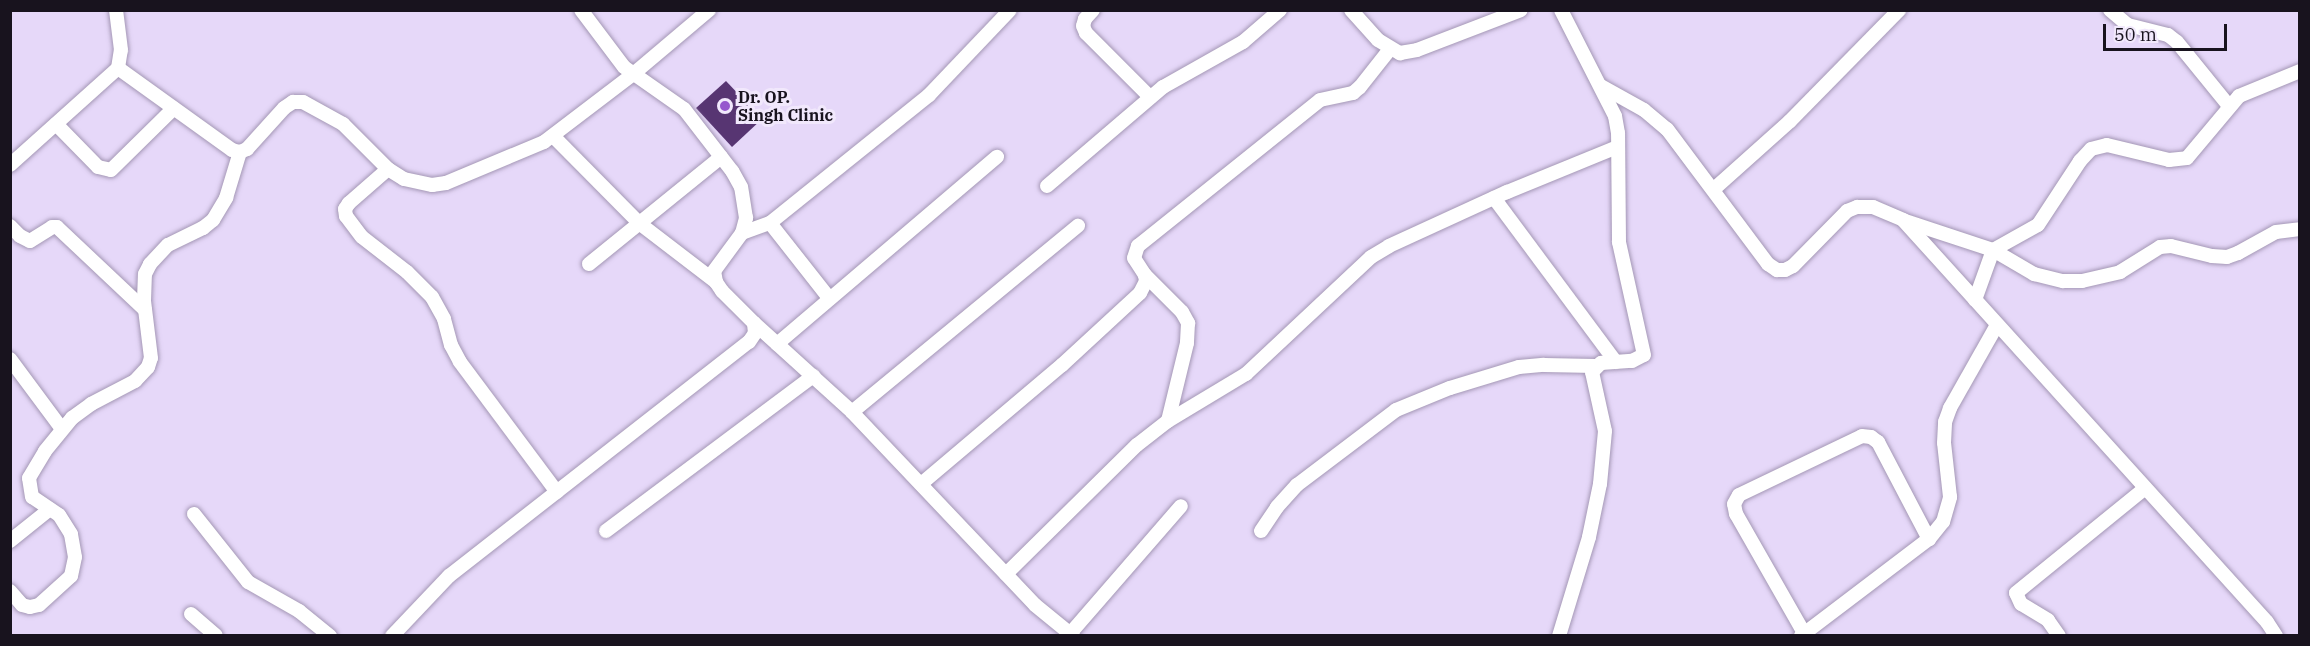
<!DOCTYPE html>
<style>
body{margin:0}
#map{position:relative;width:2310px;height:646px;overflow:hidden;background:#e6d8f9;font-family:"IBM Plex Serif",serif}
div>[style]{position:absolute}
[style*='--x']{left:calc(var(--x)*1px);top:calc(var(--y)*1px);width:calc(var(--w)*1px);rotate:calc(var(--a)*1deg)}
.building>*{inset:0;background:#573572}
.roads{filter:drop-shadow(0 0 2px #a497b5) drop-shadow(0 0 2px #a497b5)}
.minor>*{height:14px;margin:-7px;padding:0 7px;transform-origin:7px;border-radius:7px;background:#fff}
.dots>*{width:16px;height:16px;translate:-50% -50%;box-sizing:border-box;border:3px solid #f1e8fc;border-radius:50%}
span{translate:-50% -50%;white-space:nowrap;text-align:center;line-height:1.15;-webkit-text-stroke:6px #f1e8fc;paint-order:stroke}
.poi-label{font-size:16px;color:#18131e;font-weight:700}
.left{translate:0 -50%;text-align:left}
.frame{position:absolute;inset:0;border:12px solid #18131e;pointer-events:none}
.scale{position:absolute;left:2103px;top:24px;width:124px;height:27px;box-sizing:border-box;border:3px solid #18131e;border-top:0;padding-left:8px;font-size:18px;line-height:21px;white-space:nowrap;color:#18131e;-webkit-text-stroke:4px #f1e8fc;paint-order:stroke}
</style>
<div id="map">
<div class="building">
<i style="clip-path:polygon(726px 81px,762px 119px,732px 147px,696px 108px)"></i>
</div>
<div class="roads">
<div class="minor">
<i style="--x:1093;--y:10;--w:12;--a:132"></i>
<i style="--x:1085;--y:19;--w:7;--a:106"></i>
<i style="--x:1083;--y:26;--w:8;--a:67"></i>
<i style="--x:1086;--y:33;--w:91;--a:45"></i>
<i style="--x:1351;--y:10;--w:40;--a:48"></i>
<i style="--x:1378;--y:40;--w:26;--a:31"></i>
<i style="--x:1400;--y:53;--w:17;--a:-10"></i>
<i style="--x:1417;--y:50;--w:111;--a:-21"></i>
<i style="--x:2110;--y:10;--w:23;--a:40"></i>
<i style="--x:2128;--y:25;--w:41;--a:14"></i>
<i style="--x:2168;--y:35;--w:11;--a:38"></i>
<i style="--x:2177;--y:42;--w:82;--a:50.9"></i>
<i style="--x:118;--y:68;--w:140;--a:35.7"></i>
<i style="--x:232;--y:150;--w:8;--a:14"></i>
<i style="--x:240;--y:152;--w:8;--a:-23"></i>
<i style="--x:247;--y:149;--w:55;--a:-47.9"></i>
<i style="--x:284;--y:108;--w:11;--a:-34"></i>
<i style="--x:293;--y:102;--w:10;--a:0"></i>
<i style="--x:303;--y:102;--w:46;--a:28.8"></i>
<i style="--x:343;--y:124;--w:64;--a:45"></i>
<i style="--x:388;--y:169;--w:19;--a:32"></i>
<i style="--x:404;--y:179;--w:29;--a:12"></i>
<i style="--x:432;--y:185;--w:14;--a:-8"></i>
<i style="--x:446;--y:183;--w:106;--a:-22.7"></i>
<i style="--x:544;--y:142;--w:111;--a:-37.3"></i>
<i style="--x:632;--y:75;--w:101;--a:-40.2"></i>
<i style="--x:1601;--y:86;--w:49;--a:29.2"></i>
<i style="--x:1644;--y:110;--w:30;--a:40"></i>
<i style="--x:1667;--y:129;--w:169;--a:53.2"></i>
<i style="--x:1768;--y:264;--w:11;--a:34"></i>
<i style="--x:1777;--y:270;--w:8;--a:0"></i>
<i style="--x:1785;--y:270;--w:9;--a:-27"></i>
<i style="--x:1793;--y:266;--w:77;--a:-45.5"></i>
<i style="--x:1847;--y:211;--w:11;--a:-22"></i>
<i style="--x:1857;--y:207;--w:16;--a:0"></i>
<i style="--x:1873;--y:207;--w:33;--a:23"></i>
<i style="--x:1903;--y:220;--w:542;--a:47.84"></i>
<i style="--x:2267;--y:622;--w:17;--a:57"></i>
<i style="--x:56;--y:124;--w:60;--a:45.7"></i>
<i style="--x:98;--y:167;--w:13;--a:13"></i>
<i style="--x:111;--y:170;--w:88;--a:-44.5"></i>
<i style="--x:553;--y:136;--w:122;--a:45.3"></i>
<i style="--x:639;--y:223;--w:97;--a:37.5"></i>
<i style="--x:10;--y:165;--w:145;--a:-41.9"></i>
<i style="--x:118;--y:68;--w:18;--a:-81"></i>
<i style="--x:121;--y:50;--w:40;--a:-97.1"></i>
<i style="--x:388;--y:169;--w:52;--a:138.9"></i>
<i style="--x:349;--y:203;--w:7;--a:124"></i>
<i style="--x:345;--y:209;--w:7;--a:82"></i>
<i style="--x:346;--y:216;--w:26;--a:53"></i>
<i style="--x:362;--y:237;--w:57;--a:37.9"></i>
<i style="--x:407;--y:272;--w:35;--a:45"></i>
<i style="--x:432;--y:297;--w:25;--a:61"></i>
<i style="--x:444;--y:319;--w:27;--a:75"></i>
<i style="--x:451;--y:345;--w:19;--a:62"></i>
<i style="--x:460;--y:362;--w:162;--a:53.3"></i>
<i style="--x:1047;--y:186;--w:153;--a:-40.5"></i>
<i style="--x:1163;--y:87;--w:92;--a:-29.4"></i>
<i style="--x:1243;--y:42;--w:49;--a:-40.9"></i>
<i style="--x:1714;--y:189;--w:102;--a:-41.8"></i>
<i style="--x:1790;--y:121;--w:156;--a:-45.5"></i>
<i style="--x:1494;--y:198;--w:204;--a:53.4"></i>
<i style="--x:1905;--y:221;--w:93;--a:18.2"></i>
<i style="--x:1993;--y:250;--w:48;--a:30.3"></i>
<i style="--x:2034;--y:274;--w:30;--a:14"></i>
<i style="--x:2063;--y:281;--w:19;--a:0"></i>
<i style="--x:2082;--y:281;--w:39;--a:-13"></i>
<i style="--x:2120;--y:272;--w:47;--a:-32"></i>
<i style="--x:2160;--y:247;--w:11;--a:-5"></i>
<i style="--x:2171;--y:246;--w:42;--a:13.7"></i>
<i style="--x:2212;--y:256;--w:15;--a:4"></i>
<i style="--x:2227;--y:257;--w:12;--a:-20"></i>
<i style="--x:2238;--y:253;--w:43;--a:-28.9"></i>
<i style="--x:2276;--y:232;--w:24;--a:-7"></i>
<i style="--x:770;--y:223;--w:95;--a:51.8"></i>
<i style="--x:10;--y:226;--w:14;--a:45"></i>
<i style="--x:20;--y:236;--w:11;--a:27"></i>
<i style="--x:30;--y:241;--w:26;--a:-32"></i>
<i style="--x:52;--y:227;--w:5;--a:0"></i>
<i style="--x:57;--y:227;--w:121;--a:43.3"></i>
<i style="--x:742;--y:233;--w:30;--a:-20"></i>
<i style="--x:770;--y:223;--w:204;--a:-38.8"></i>
<i style="--x:929;--y:95;--w:117;--a:-46.4"></i>
<i style="--x:589;--y:264;--w:170;--a:-39"></i>
<i style="--x:1145;--y:275;--w:52;--a:45"></i>
<i style="--x:1182;--y:312;--w:13;--a:61"></i>
<i style="--x:1188;--y:323;--w:20;--a:93"></i>
<i style="--x:1187;--y:343;--w:80;--a:103.7"></i>
<i style="--x:1975;--y:300;--w:53;--a:-70.2"></i>
<i style="--x:1993;--y:250;--w:51;--a:-29.1"></i>
<i style="--x:2038;--y:225;--w:77;--a:-56.7"></i>
<i style="--x:2080;--y:161;--w:16;--a:-47"></i>
<i style="--x:2091;--y:149;--w:16;--a:-14"></i>
<i style="--x:2107;--y:145;--w:64;--a:13.6"></i>
<i style="--x:2169;--y:160;--w:18;--a:-6"></i>
<i style="--x:2187;--y:158;--w:81;--a:-50"></i>
<i style="--x:2239;--y:96;--w:66;--a:-22.3"></i>
<i style="--x:754;--y:323;--w:132;--a:42.2"></i>
<i style="--x:852;--y:412;--w:266;--a:46.5"></i>
<i style="--x:1035;--y:605;--w:49;--a:39.2"></i>
<i style="--x:777;--y:344;--w:289;--a:-40.4"></i>
<i style="--x:10;--y:359;--w:87;--a:53.4"></i>
<i style="--x:852;--y:412;--w:293;--a:-39.5"></i>
<i style="--x:921;--y:484;--w:185;--a:-40.2"></i>
<i style="--x:1062;--y:365;--w:106;--a:-42.7"></i>
<i style="--x:1140;--y:293;--w:13;--a:-63"></i>
<i style="--x:1146;--y:281;--w:6;--a:-99"></i>
<i style="--x:1145;--y:275;--w:20;--a:-123"></i>
<i style="--x:1134;--y:258;--w:13;--a:-72"></i>
<i style="--x:1138;--y:246;--w:233;--a:-38.7"></i>
<i style="--x:1320;--y:100;--w:34;--a:-12"></i>
<i style="--x:1353;--y:93;--w:9;--a:-41"></i>
<i style="--x:1360;--y:87;--w:48;--a:-51.7"></i>
<i style="--x:194;--y:514;--w:87;--a:51.5"></i>
<i style="--x:248;--y:582;--w:59;--a:29.6"></i>
<i style="--x:299;--y:611;--w:40;--a:39"></i>
<i style="--x:606;--y:531;--w:259;--a:-36.8"></i>
<i style="--x:1261;--y:531;--w:29;--a:-56"></i>
<i style="--x:1277;--y:507;--w:30;--a:-48"></i>
<i style="--x:1297;--y:485;--w:124;--a:-37.1"></i>
<i style="--x:1396;--y:410;--w:58;--a:-22.2"></i>
<i style="--x:1450;--y:388;--w:72;--a:-16.9"></i>
<i style="--x:1519;--y:367;--w:25;--a:-5"></i>
<i style="--x:1544;--y:365;--w:51;--a:1.1"></i>
<i style="--x:10;--y:541;--w:51;--a:-38.7"></i>
<i style="--x:1006;--y:574;--w:184;--a:-44.6"></i>
<i style="--x:1137;--y:445;--w:39;--a:-38"></i>
<i style="--x:1168;--y:421;--w:91;--a:-31.1"></i>
<i style="--x:1246;--y:374;--w:171;--a:-43.1"></i>
<i style="--x:1371;--y:257;--w:21;--a:-31"></i>
<i style="--x:1389;--y:246;--w:130;--a:-24.6"></i>
<i style="--x:1507;--y:192;--w:119;--a:-22.2"></i>
<i style="--x:10;--y:591;--w:18;--a:49"></i>
<i style="--x:22;--y:605;--w:8;--a:14"></i>
<i style="--x:30;--y:607;--w:9;--a:-13"></i>
<i style="--x:39;--y:605;--w:43;--a:-42.2"></i>
<i style="--x:71;--y:576;--w:19;--a:-78"></i>
<i style="--x:75;--y:557;--w:23;--a:-100"></i>
<i style="--x:71;--y:534;--w:22;--a:-122"></i>
<i style="--x:59;--y:515;--w:32;--a:-146"></i>
<i style="--x:32;--y:497;--w:19;--a:-99"></i>
<i style="--x:29;--y:478;--w:31;--a:-59"></i>
<i style="--x:45;--y:451;--w:43;--a:-50.7"></i>
<i style="--x:72;--y:418;--w:24;--a:-36"></i>
<i style="--x:91;--y:404;--w:50;--a:-27.6"></i>
<i style="--x:135;--y:381;--w:19;--a:-47"></i>
<i style="--x:148;--y:367;--w:9;--a:-72"></i>
<i style="--x:151;--y:358;--w:57;--a:-97"></i>
<i style="--x:144;--y:301;--w:27;--a:-88"></i>
<i style="--x:145;--y:274;--w:11;--a:-63"></i>
<i style="--x:150;--y:264;--w:26;--a:-47"></i>
<i style="--x:168;--y:245;--w:39;--a:-26"></i>
<i style="--x:203;--y:228;--w:13;--a:-39"></i>
<i style="--x:213;--y:220;--w:26;--a:-59"></i>
<i style="--x:226;--y:198;--w:48;--a:-73.1"></i>
<i style="--x:191;--y:614;--w:33;--a:41"></i>
<i style="--x:1804;--y:633;--w:137;--a:-119.7"></i>
<i style="--x:1736;--y:514;--w:10;--a:-101"></i>
<i style="--x:1734;--y:504;--w:10;--a:-61"></i>
<i style="--x:1739;--y:495;--w:136;--a:-25.6"></i>
<i style="--x:1862;--y:436;--w:9;--a:6"></i>
<i style="--x:1871;--y:437;--w:9;--a:36"></i>
<i style="--x:1878;--y:442;--w:110;--a:62.3"></i>
<i style="--x:392;--y:636;--w:83;--a:-46.5"></i>
<i style="--x:449;--y:576;--w:380;--a:-38"></i>
<i style="--x:749;--y:342;--w:11;--a:-56"></i>
<i style="--x:755;--y:333;--w:10;--a:-96"></i>
<i style="--x:754;--y:323;--w:45;--a:-135"></i>
<i style="--x:722;--y:291;--w:11;--a:-124"></i>
<i style="--x:716;--y:282;--w:11;--a:-100"></i>
<i style="--x:714;--y:271;--w:47;--a:-53.6"></i>
<i style="--x:742;--y:233;--w:16;--a:-75"></i>
<i style="--x:746;--y:218;--w:31;--a:-99"></i>
<i style="--x:741;--y:187;--w:18;--a:-119"></i>
<i style="--x:732;--y:171;--w:78;--a:-127.7"></i>
<i style="--x:684;--y:109;--w:73;--a:-145"></i>
<i style="--x:624;--y:67;--w:71;--a:-127"></i>
<i style="--x:1068;--y:636;--w:172;--a:-49"></i>
<i style="--x:1559;--y:636;--w:103;--a:-73.1"></i>
<i style="--x:1589;--y:537;--w:54;--a:-78.3"></i>
<i style="--x:1600;--y:484;--w:53;--a:-84.6"></i>
<i style="--x:1605;--y:431;--w:60;--a:-102.4"></i>
<i style="--x:1592;--y:372;--w:13;--a:-45"></i>
<i style="--x:1601;--y:363;--w:31;--a:-4"></i>
<i style="--x:1632;--y:361;--w:13;--a:-27"></i>
<i style="--x:1644;--y:355;--w:116;--a:-102.5"></i>
<i style="--x:1619;--y:242;--w:109;--a:-90.5"></i>
<i style="--x:1618;--y:133;--w:17;--a:-100"></i>
<i style="--x:1615;--y:116;--w:119;--a:-117"></i>
<i style="--x:1801;--y:636;--w:161;--a:-37.2"></i>
<i style="--x:1929;--y:539;--w:22;--a:-51"></i>
<i style="--x:1943;--y:522;--w:26;--a:-74"></i>
<i style="--x:1950;--y:497;--w:54;--a:-96.3"></i>
<i style="--x:1944;--y:443;--w:21;--a:-87"></i>
<i style="--x:1945;--y:422;--w:15;--a:-70"></i>
<i style="--x:1950;--y:408;--w:95;--a:-60.5"></i>
<i style="--x:2059;--y:636;--w:19;--a:-125"></i>
<i style="--x:2048;--y:620;--w:31;--a:-149"></i>
<i style="--x:2021;--y:604;--w:12;--a:-114"></i>
<i style="--x:2016;--y:593;--w:166;--a:-39.1"></i>
</div>
</div>
<div class="dots">
<i style="left:725px;top:106px;background:#9657cd"></i>
</div>
<div class="poi-label">
<span class="left" style="left:738px;top:106px">Dr. OP.<br>Singh Clinic</span>
</div>
<div class="frame"></div>
<div class="scale">50 m</div>
</div>
